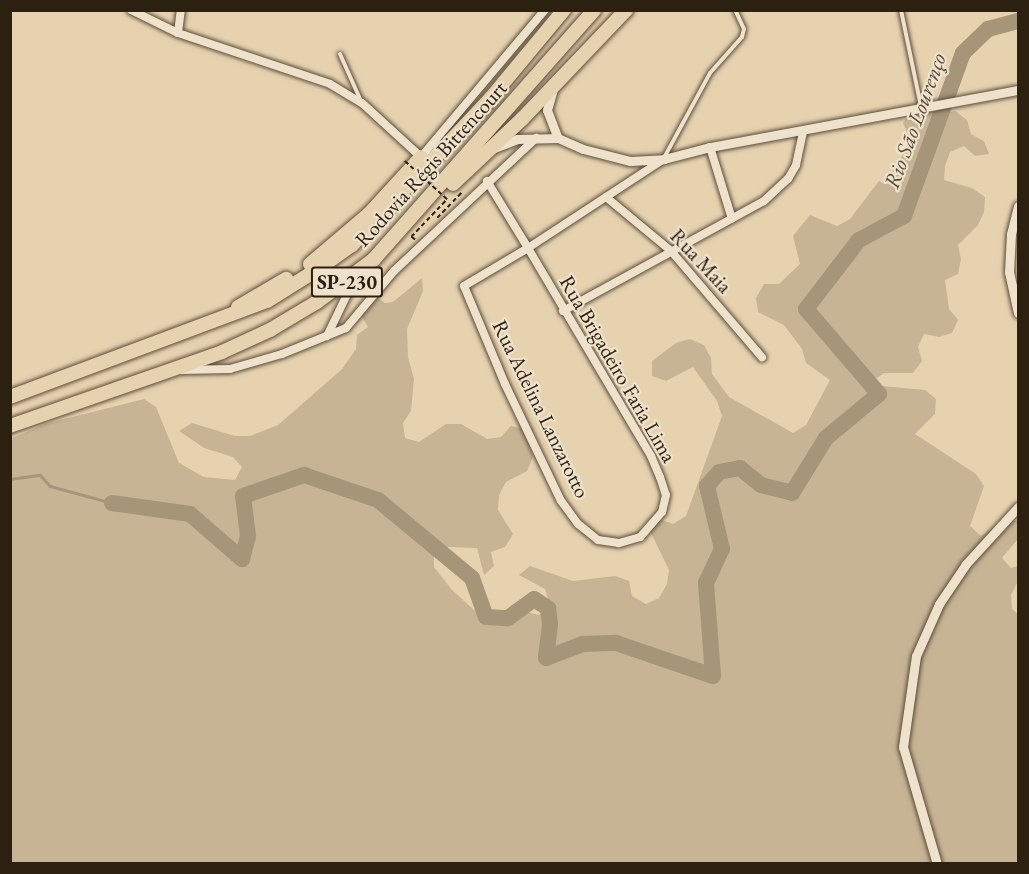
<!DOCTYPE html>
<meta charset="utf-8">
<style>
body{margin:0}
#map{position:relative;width:1029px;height:874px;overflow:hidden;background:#e7d2b0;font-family:"EB Garamond",serif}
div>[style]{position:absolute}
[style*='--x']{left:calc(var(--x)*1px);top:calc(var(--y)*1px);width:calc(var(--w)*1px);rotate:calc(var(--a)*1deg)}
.green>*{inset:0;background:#c7b495}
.stream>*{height:3px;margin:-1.5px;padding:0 1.5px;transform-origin:1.5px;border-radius:1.5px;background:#a7957a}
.river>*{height:16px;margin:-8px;padding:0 8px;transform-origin:8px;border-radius:8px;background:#a7957a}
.path>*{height:1.5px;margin-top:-0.75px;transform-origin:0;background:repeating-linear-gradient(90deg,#2c2011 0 4.5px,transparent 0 7.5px)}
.roads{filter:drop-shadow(0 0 2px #5b4c39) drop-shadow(0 0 2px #5b4c39)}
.service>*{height:4px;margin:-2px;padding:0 2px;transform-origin:2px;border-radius:2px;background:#efe2cc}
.minor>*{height:8px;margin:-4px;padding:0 4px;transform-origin:4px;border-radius:4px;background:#efe2cc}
.tertiary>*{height:9px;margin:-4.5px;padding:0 4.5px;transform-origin:4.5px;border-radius:4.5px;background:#efe2cc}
.motorway>*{height:14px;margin:-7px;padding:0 7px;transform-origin:7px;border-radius:7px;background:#e7d2b0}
.path-bridge>*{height:1.5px;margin-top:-0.75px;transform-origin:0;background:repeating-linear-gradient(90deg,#2c2011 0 4.5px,transparent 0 7.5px)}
span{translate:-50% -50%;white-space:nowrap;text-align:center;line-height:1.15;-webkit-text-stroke:4.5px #efe2cc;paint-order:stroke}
.shield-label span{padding:2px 4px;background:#efe2cc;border:2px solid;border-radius:4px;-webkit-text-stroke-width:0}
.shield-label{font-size:20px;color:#2c2011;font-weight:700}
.street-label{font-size:21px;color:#2c2011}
.water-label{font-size:22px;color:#574936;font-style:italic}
.frame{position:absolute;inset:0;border:12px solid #2c2011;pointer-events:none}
</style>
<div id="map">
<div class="green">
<i style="clip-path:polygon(926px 110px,940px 114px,955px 111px,967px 120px,971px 134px,984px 141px,989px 154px,975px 156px,964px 146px,950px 152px,945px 166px,944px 180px,972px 188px,985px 197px,984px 212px,978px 225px,958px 245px,961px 259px,958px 274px,945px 280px,949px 309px,958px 320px,952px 333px,939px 337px,924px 334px,918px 347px,922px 361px,913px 373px,884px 373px,873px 381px,882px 386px,925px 390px,936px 399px,935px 414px,915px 434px,976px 474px,984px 486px,970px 526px,981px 536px,1004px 521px,1018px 521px,1018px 539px,1002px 558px,1011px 568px,1018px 566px,1018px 581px,1011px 595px,1012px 609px,1018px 614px,1018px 863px,11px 863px,10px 439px,45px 424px,144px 399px,156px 407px,179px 463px,204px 477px,235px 480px,242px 467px,233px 457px,204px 448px,179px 431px,192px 423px,235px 436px,250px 436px,278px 425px,342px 369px,356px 349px,357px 335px,368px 327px,359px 312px,364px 303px,378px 298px,385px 303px,393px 302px,422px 278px,423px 291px,407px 329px,408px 357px,414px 379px,411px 411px,403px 423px,405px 438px,419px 442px,446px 424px,461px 424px,487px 439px,501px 437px,511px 426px,524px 429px,533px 457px,527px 471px,506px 482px,499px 495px,498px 510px,513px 534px,505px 547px,491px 552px,494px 566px,484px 575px,477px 548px,449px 547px,434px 552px,434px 567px,452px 590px,484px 619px,511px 608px,539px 615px,549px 602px,545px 589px,519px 575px,530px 566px,573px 581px,615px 576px,629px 581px,632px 596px,646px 604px,659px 598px,667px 584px,669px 570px,649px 529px,659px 519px,673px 524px,686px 516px,722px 416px,717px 401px,693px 367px,666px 381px,652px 376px,652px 361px,676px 343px,690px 339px,704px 345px,711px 358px,712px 374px,729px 397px,793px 433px,806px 425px,830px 380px,806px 363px,802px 349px,784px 325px,758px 312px,756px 298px,764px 284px,779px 284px,800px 264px,793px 236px,810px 215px,837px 226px,850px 219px,879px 181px,884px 184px,906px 150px,909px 137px,903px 123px,912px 111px)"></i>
</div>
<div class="stream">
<i style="--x:10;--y:479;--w:30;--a:-8"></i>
<i style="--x:40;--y:475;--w:15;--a:48"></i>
<i style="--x:50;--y:486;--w:64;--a:15.3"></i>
</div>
<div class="river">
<i style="--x:112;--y:503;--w:79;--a:8"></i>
<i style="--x:190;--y:514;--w:69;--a:40.9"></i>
<i style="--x:242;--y:559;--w:24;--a:-75"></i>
<i style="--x:248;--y:536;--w:40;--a:-97.1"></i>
<i style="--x:243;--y:496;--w:65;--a:-19"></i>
<i style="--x:304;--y:475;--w:78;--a:18.7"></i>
<i style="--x:378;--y:500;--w:122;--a:39.7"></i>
<i style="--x:472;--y:578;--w:41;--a:70.3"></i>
<i style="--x:486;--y:617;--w:22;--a:3"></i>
<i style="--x:508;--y:618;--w:32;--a:-36"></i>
<i style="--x:534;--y:599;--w:17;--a:33"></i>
<i style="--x:548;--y:608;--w:17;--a:83"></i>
<i style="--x:550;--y:625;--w:33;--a:97"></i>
<i style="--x:546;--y:658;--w:40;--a:-21"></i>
<i style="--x:583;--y:644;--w:33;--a:-2"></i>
<i style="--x:616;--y:643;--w:102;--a:18.8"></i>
<i style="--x:713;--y:676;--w:93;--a:-94.3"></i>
<i style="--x:706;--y:583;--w:38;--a:-65"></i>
<i style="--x:722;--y:549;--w:65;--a:-103.4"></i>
<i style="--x:707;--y:486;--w:18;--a:-49"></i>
<i style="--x:719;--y:472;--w:21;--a:-11"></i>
<i style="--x:740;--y:468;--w:27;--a:39"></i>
<i style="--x:761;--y:485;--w:32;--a:14"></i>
<i style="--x:792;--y:493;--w:65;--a:-58.3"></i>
<i style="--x:826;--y:438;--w:69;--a:-39.7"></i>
<i style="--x:879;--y:394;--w:112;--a:-130.7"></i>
<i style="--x:806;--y:309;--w:87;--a:-52.5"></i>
<i style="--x:859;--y:240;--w:51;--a:-28.1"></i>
<i style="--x:904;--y:216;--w:173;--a:-70.1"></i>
<i style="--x:963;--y:53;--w:35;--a:-44"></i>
<i style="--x:988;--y:29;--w:31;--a:-15"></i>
</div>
<div class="path">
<i style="--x:437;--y:218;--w:35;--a:-46"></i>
<i style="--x:415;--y:240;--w:5;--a:-143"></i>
<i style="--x:411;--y:237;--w:52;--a:-46.5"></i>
</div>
<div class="roads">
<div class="service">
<i style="--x:901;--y:10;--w:99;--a:78.3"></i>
<i style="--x:340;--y:54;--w:49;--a:66"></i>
<i style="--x:665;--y:156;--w:94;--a:-61.5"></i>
<i style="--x:710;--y:73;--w:48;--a:-48.4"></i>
<i style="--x:742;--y:37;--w:8;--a:-76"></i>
<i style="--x:744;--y:29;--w:21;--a:-115"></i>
</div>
<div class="minor">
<i style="--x:131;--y:10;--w:52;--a:26.1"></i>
<i style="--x:178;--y:33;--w:160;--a:18.5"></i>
<i style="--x:330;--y:84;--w:37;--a:31"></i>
<i style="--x:362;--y:103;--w:80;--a:42.5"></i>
<i style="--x:421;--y:157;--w:192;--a:-49.9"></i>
<i style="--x:178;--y:33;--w:23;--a:-83"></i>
<i style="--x:710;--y:147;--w:75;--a:73"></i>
<i style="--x:487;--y:181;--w:79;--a:58.5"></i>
<i style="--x:528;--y:248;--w:242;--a:59.4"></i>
<i style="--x:651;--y:456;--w:23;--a:67"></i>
<i style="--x:660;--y:477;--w:19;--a:72"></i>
<i style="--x:666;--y:495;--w:17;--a:103"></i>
<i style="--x:662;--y:512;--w:33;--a:131"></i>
<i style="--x:640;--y:537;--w:22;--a:164"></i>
<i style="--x:619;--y:543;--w:21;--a:-172"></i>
<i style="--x:598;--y:540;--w:26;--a:-141"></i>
<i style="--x:578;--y:524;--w:29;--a:-126"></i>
<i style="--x:561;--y:501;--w:130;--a:-115.6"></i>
<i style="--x:505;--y:384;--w:106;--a:-112.7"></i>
<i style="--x:464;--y:286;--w:74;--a:-30.7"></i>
<i style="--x:528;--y:248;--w:163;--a:-33.2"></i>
<i style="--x:606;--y:197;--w:85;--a:39.7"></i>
<i style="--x:671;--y:251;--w:140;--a:49.4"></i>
<i style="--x:563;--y:311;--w:229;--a:-28.7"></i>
<i style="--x:764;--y:201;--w:33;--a:-43"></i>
<i style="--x:788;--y:179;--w:16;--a:-60"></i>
<i style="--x:796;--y:165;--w:34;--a:-78"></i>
<i style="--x:327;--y:336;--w:64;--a:-64.2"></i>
<i style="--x:181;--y:370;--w:49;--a:-1.2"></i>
<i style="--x:230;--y:369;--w:54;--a:-16.1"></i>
<i style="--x:282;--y:354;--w:69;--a:-22.1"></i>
<i style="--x:346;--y:328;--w:75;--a:-49.9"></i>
<i style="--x:394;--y:271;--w:195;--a:-43.1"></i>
</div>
<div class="tertiary">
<i style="--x:553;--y:89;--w:22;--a:106"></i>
<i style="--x:547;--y:110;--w:30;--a:69"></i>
<i style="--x:494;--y:148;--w:25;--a:-21"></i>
<i style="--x:517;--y:139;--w:41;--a:-1.4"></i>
<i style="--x:558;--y:138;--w:27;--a:24"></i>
<i style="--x:583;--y:149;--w:49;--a:14.3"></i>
<i style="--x:630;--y:161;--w:34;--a:-3"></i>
<i style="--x:664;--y:159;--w:48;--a:-14.6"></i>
<i style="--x:710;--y:147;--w:313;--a:-10.5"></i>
<i style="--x:1018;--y:206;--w:29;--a:104"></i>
<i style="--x:1011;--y:234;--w:38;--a:93"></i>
<i style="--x:1009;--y:272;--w:42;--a:77.6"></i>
<i style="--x:937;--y:864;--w:122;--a:-106.2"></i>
<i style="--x:903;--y:747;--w:92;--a:-81.9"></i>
<i style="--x:916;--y:656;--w:57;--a:-66.1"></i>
<i style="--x:939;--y:604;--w:48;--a:-56"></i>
<i style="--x:966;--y:564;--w:77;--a:-47.6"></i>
</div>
<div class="motorway">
<i style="--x:453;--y:184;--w:95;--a:-43.3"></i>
<i style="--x:522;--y:119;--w:151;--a:-46.3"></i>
<i style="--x:310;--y:264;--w:77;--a:-40.3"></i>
<i style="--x:369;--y:214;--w:77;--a:-47.6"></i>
<i style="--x:238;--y:307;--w:56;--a:-30.3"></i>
<i style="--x:10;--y:397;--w:274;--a:-20.5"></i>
<i style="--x:267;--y:301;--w:57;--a:-32"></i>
<i style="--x:315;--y:271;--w:45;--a:-35.1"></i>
<i style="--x:352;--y:245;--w:201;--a:-46.6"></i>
<i style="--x:490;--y:99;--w:116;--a:-50.3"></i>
<i style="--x:10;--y:426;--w:225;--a:-19.2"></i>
<i style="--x:222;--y:352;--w:53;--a:-24.6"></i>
<i style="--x:270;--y:330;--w:55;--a:-30.8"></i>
<i style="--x:317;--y:302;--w:71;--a:-37"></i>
<i style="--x:374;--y:259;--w:332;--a:-48.5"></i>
</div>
</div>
<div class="path-bridge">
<i style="--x:405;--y:161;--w:57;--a:42.1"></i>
</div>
<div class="shield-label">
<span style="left:347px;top:282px">SP-230</span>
</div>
<div class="street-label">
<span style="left:431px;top:164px;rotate:-48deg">Rodovia Régis Bittencourt</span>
<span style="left:701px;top:261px;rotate:47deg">Rua Maia</span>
<span style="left:618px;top:369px;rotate:60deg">Rua Brigadeiro Faria Lima</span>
<span style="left:541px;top:409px;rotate:64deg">Rua Adelina Lanzarotto</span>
</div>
<div class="water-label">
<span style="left:915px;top:121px;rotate:-70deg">Rio São Lourenço</span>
</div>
<div class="frame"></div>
</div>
